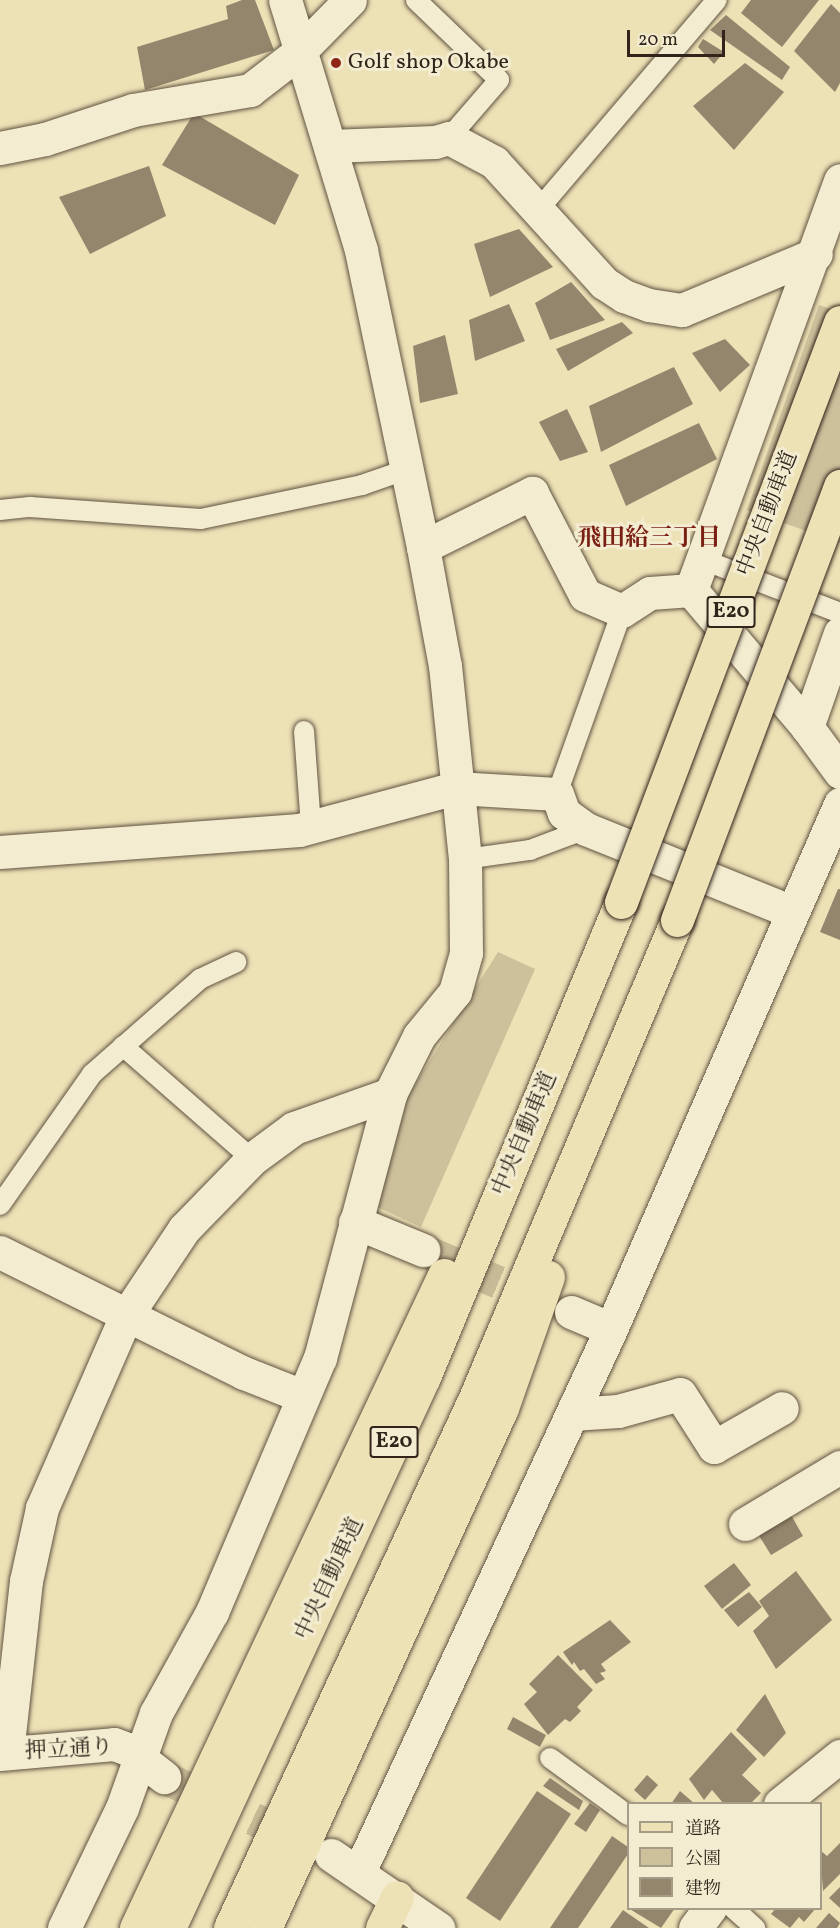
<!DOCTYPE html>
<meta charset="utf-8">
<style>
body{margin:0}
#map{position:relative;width:840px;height:1928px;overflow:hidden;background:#ede1b6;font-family:Vollkorn,"Noto Serif JP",serif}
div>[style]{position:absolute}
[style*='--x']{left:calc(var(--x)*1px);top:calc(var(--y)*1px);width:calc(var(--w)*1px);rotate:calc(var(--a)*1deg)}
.green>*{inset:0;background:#cdc19c}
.building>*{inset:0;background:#93866c}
.minor-tunnel>*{height:33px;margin-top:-16.5px;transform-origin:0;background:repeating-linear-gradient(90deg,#c7bb97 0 33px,transparent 0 49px)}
.roads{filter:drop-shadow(0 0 2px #605342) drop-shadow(0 0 2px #605342)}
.service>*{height:20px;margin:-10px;padding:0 10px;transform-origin:10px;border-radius:10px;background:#f3ecd0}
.minor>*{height:33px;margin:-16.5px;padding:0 16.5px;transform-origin:16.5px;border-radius:16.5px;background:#f3ecd0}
.primary>*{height:33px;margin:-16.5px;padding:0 16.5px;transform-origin:16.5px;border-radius:16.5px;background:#ede1b6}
.motorway>*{height:33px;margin:-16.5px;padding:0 16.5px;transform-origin:16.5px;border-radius:16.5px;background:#ede1b6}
.bridges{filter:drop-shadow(0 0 2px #31241b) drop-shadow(0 0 2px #31241b)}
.motorway-bridge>*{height:33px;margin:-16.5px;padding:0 16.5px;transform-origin:16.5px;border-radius:16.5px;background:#ede1b6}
.dots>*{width:16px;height:16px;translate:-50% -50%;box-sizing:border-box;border:3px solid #f3ecd0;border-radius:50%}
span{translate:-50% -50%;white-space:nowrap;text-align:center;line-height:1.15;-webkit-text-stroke:6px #f3ecd0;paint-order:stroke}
.shield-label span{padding:2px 4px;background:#f3ecd0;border:2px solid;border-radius:4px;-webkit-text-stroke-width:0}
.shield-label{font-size:21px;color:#31241b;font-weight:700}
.poi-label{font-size:22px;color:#31241b}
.left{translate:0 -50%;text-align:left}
.street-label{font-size:22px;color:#31241b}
.neighbourhood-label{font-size:24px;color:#7a1f14;font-weight:700}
.legend{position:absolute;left:627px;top:1802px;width:195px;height:108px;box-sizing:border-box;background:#f3ecd0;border:2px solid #a59c88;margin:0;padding:8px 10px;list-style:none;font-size:18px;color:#31241b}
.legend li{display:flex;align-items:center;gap:12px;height:30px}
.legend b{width:30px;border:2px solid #a59c88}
.scale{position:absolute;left:627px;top:30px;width:98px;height:27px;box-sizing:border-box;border:3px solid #31241b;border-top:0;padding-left:8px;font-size:18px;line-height:21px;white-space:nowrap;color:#31241b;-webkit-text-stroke:4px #f3ecd0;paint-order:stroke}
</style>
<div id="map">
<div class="green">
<i style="clip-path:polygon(819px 305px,840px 312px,840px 543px,747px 510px)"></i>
<i style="clip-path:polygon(498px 952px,535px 969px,421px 1227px,377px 1207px,404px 1102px)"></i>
</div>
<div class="building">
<i style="clip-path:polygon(242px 0,255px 0,274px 50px,145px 90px,137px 47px,228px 19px,226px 6px)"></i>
<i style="clip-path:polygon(751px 0,819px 0,782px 47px,741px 13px)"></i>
<i style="clip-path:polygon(831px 4px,840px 13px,840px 83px,835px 92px,794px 51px)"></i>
<i style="clip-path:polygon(726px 15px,790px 67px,782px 80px,710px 30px)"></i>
<i style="clip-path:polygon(703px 39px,724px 52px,714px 64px,698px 47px)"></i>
<i style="clip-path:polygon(745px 63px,784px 92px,734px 150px,693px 106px)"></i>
<i style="clip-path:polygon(194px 113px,299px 175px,275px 225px,162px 165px)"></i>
<i style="clip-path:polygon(149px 166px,166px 216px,90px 254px,59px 197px)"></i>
<i style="clip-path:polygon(519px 229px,553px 267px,490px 297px,474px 244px)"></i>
<i style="clip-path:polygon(571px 282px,605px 320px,550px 340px,535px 303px)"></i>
<i style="clip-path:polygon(509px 304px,525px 341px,475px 361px,469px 320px)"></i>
<i style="clip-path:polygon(622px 322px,633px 333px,568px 371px,556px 349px)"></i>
<i style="clip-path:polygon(445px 335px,458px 394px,420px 403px,413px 346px)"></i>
<i style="clip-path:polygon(725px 339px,750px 365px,720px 392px,692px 353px)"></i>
<i style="clip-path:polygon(674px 367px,693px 404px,601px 452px,589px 406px)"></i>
<i style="clip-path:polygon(567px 409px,588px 452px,560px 461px,539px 422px)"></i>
<i style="clip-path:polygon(699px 423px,717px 459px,626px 506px,609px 465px)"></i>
<i style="clip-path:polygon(838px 889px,840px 889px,840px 940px,820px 932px)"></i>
<i style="clip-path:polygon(791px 1515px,803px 1536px,771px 1555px,758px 1534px)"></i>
<i style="clip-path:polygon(734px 1563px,751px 1585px,722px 1609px,704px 1586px)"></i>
<i style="clip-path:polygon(796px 1571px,832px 1620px,776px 1669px,753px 1631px,769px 1616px,759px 1601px)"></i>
<i style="clip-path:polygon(749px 1592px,762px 1607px,738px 1627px,724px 1610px)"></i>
<i style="clip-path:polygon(610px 1620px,631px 1642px,601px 1664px,606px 1671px,600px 1673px,605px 1679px,596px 1684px,584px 1669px,580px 1671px,574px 1662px,572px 1665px,563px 1652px)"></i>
<i style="clip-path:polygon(558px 1655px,593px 1690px,577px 1707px,581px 1711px,570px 1722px,565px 1719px,548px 1735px,524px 1704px,537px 1692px,529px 1684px)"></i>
<i style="clip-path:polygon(765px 1694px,786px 1733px,764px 1757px,736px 1730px)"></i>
<i style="clip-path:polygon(513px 1717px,546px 1735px,540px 1747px,507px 1729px)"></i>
<i style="clip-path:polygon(731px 1732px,757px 1759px,742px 1775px,761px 1793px,750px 1804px,724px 1804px,712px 1790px,704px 1800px,689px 1779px)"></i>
<i style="clip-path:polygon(647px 1775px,658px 1785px,645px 1800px,634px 1790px)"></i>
<i style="clip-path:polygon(550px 1778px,583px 1801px,579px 1810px,543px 1786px)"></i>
<i style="clip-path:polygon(537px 1791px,571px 1814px,500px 1921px,466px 1898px)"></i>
<i style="clip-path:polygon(680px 1791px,695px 1804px,671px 1804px)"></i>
<i style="clip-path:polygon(590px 1803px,600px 1810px,586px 1832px,574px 1824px)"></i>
<i style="clip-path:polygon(612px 1836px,628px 1847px,628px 1854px,578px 1928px,550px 1928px)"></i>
<i style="clip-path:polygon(840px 1843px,840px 1874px,823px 1891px,820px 1850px,827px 1856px)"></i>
<i style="clip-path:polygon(840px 1887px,840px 1908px,829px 1898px)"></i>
<i style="clip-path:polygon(628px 1908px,675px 1908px,661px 1928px)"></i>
<i style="clip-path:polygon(776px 1908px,816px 1908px,804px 1922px,799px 1917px,790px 1928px,771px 1914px)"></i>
<i style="clip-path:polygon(623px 1910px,649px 1928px,610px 1928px)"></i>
<i style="clip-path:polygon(829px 1913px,840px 1923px,837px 1928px,816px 1928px)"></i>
</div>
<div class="minor-tunnel">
<i style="--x:423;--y:1250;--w:134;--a:22.9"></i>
<i style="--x:164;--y:1777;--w:152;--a:24.9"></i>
</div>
<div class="roads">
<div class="service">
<i style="--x:416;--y:0;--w:115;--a:43.9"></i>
<i style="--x:499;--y:80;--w:77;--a:130.8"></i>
<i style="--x:538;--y:210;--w:276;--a:-49.6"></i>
<i style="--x:0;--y:510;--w:30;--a:-6"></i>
<i style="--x:30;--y:507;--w:171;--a:4"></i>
<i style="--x:201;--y:519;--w:165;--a:-11.9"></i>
<i style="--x:362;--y:485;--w:46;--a:-19.2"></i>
<i style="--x:704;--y:560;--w:146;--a:21.3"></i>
<i style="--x:304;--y:731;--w:95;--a:85.8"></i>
<i style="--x:557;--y:794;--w:194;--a:-70.4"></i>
<i style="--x:465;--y:859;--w:66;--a:-7.9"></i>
<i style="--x:530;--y:850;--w:60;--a:-20.6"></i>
<i style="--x:123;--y:1046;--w:171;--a:41.2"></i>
<i style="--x:0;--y:1205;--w:160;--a:-54.9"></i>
<i style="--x:92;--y:1074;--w:144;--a:-41.3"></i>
<i style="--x:200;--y:979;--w:40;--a:-25"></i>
<i style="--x:550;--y:1758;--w:97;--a:36.2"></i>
<i style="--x:733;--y:1908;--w:30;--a:42"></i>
</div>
<div class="minor">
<i style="--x:330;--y:146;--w:105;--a:-2.2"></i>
<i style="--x:435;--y:142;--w:15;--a:-16"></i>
<i style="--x:449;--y:138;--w:51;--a:28.1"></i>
<i style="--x:494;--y:162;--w:164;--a:47.7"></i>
<i style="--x:604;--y:283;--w:24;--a:33"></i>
<i style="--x:624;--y:296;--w:27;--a:20"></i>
<i style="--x:649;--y:305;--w:33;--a:9"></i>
<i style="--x:682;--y:310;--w:145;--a:-22.7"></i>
<i style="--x:0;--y:148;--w:46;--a:-11.3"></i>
<i style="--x:45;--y:139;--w:93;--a:-18.2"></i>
<i style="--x:133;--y:110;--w:119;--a:-9.7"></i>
<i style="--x:250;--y:90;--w:61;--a:-37.6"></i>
<i style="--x:298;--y:53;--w:74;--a:-45.5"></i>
<i style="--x:423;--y:547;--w:122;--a:-26.4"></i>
<i style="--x:532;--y:493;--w:115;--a:62.5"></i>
<i style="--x:585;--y:595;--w:40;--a:23.4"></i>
<i style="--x:622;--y:611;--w:33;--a:-33"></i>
<i style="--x:650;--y:593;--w:41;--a:-4.2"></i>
<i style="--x:691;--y:590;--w:436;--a:-70"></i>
<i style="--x:691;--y:590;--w:180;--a:49.7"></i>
<i style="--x:840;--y:633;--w:100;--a:109.3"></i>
<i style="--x:807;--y:727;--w:56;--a:53.7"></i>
<i style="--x:0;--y:852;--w:300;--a:-4.2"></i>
<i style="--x:299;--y:830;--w:163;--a:-15"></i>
<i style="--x:456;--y:788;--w:101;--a:3.4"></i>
<i style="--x:557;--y:794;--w:20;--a:70"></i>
<i style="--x:564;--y:813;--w:27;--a:36"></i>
<i style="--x:586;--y:829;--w:222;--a:21.9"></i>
<i style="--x:355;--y:1222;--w:74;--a:22.4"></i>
<i style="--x:0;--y:1252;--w:272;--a:26.4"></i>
<i style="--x:244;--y:1373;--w:62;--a:21.6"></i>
<i style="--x:571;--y:1312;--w:43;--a:23"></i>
<i style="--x:572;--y:1414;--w:46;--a:-3.7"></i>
<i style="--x:618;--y:1411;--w:64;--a:-15.3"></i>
<i style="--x:680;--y:1394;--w:63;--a:57.3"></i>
<i style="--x:714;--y:1447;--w:78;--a:-29.8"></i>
<i style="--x:745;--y:1524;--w:111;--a:-31"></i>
<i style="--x:7;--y:1753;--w:173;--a:-83.7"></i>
<i style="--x:26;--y:1581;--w:75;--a:-77.6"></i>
<i style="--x:42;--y:1508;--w:210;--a:-66.4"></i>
<i style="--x:126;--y:1316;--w:105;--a:-56.3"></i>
<i style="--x:184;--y:1229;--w:98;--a:-45.8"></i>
<i style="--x:252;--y:1159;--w:52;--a:-36.4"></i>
<i style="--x:294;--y:1128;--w:102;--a:-19.5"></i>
<i style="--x:0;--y:1754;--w:114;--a:-5"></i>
<i style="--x:114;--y:1744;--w:15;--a:20"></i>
<i style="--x:128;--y:1749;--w:46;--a:37.9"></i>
<i style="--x:780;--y:1804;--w:77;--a:-38.7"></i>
<i style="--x:331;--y:1855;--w:130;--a:34.3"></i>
<i style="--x:359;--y:1872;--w:599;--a:-65.1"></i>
<i style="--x:611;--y:1329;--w:573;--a:-66.43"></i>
<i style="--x:64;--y:1928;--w:133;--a:-64.2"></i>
<i style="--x:122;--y:1808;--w:101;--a:-70.3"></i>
<i style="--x:156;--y:1713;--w:115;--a:-61"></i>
<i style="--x:212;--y:1612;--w:276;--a:-67"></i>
<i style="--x:320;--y:1358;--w:273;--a:-75.1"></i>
<i style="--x:390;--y:1094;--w:65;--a:-63.4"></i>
<i style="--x:419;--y:1036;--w:57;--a:-50.7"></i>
<i style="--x:455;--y:992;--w:41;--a:-74.2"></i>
<i style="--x:466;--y:953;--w:94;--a:-90.6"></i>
<i style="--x:465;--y:859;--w:194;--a:-95.9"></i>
<i style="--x:445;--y:666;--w:121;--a:-100.5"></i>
<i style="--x:423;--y:547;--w:303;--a:-101.8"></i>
<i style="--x:361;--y:250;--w:261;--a:-106.9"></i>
<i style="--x:695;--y:1928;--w:25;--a:-53"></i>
</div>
<div class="primary">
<i style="--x:382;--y:1928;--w:34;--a:-64"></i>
</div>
<div class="motorway">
<i style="--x:136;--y:1928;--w:722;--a:-64.75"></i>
<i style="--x:169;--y:1928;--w:607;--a:-65.17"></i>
<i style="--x:424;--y:1377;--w:514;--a:-67.47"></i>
<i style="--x:230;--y:1928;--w:584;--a:-65.19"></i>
<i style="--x:475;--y:1398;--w:519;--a:-67.09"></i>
<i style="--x:265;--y:1928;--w:571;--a:-65.5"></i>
<i style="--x:502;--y:1408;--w:139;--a:-70.7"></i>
</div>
</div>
<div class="bridges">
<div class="motorway-bridge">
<i style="--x:621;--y:902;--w:620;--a:-69.31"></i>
<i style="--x:677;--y:920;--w:464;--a:-69.4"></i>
</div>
</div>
<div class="dots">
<i style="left:336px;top:63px;background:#8f2418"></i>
</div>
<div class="shield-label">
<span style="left:731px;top:612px">E20</span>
<span style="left:394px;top:1442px">E20</span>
</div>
<div class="poi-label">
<span class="left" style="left:348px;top:63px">Golf shop Okabe</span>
</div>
<div class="street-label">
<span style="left:768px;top:514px;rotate:-69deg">中央自動車道</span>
<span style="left:525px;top:1134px;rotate:-67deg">中央自動車道</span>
<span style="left:330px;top:1579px;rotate:-65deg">中央自動車道</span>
<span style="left:69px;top:1750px;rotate:-3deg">押立通り</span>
</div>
<div class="neighbourhood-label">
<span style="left:649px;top:540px">飛田給三丁目</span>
</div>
<ul class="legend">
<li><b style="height:8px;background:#ede1b6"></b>道路</li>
<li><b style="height:16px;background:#cdc19c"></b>公園</li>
<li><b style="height:16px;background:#93866c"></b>建物</li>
</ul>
<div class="scale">20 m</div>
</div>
